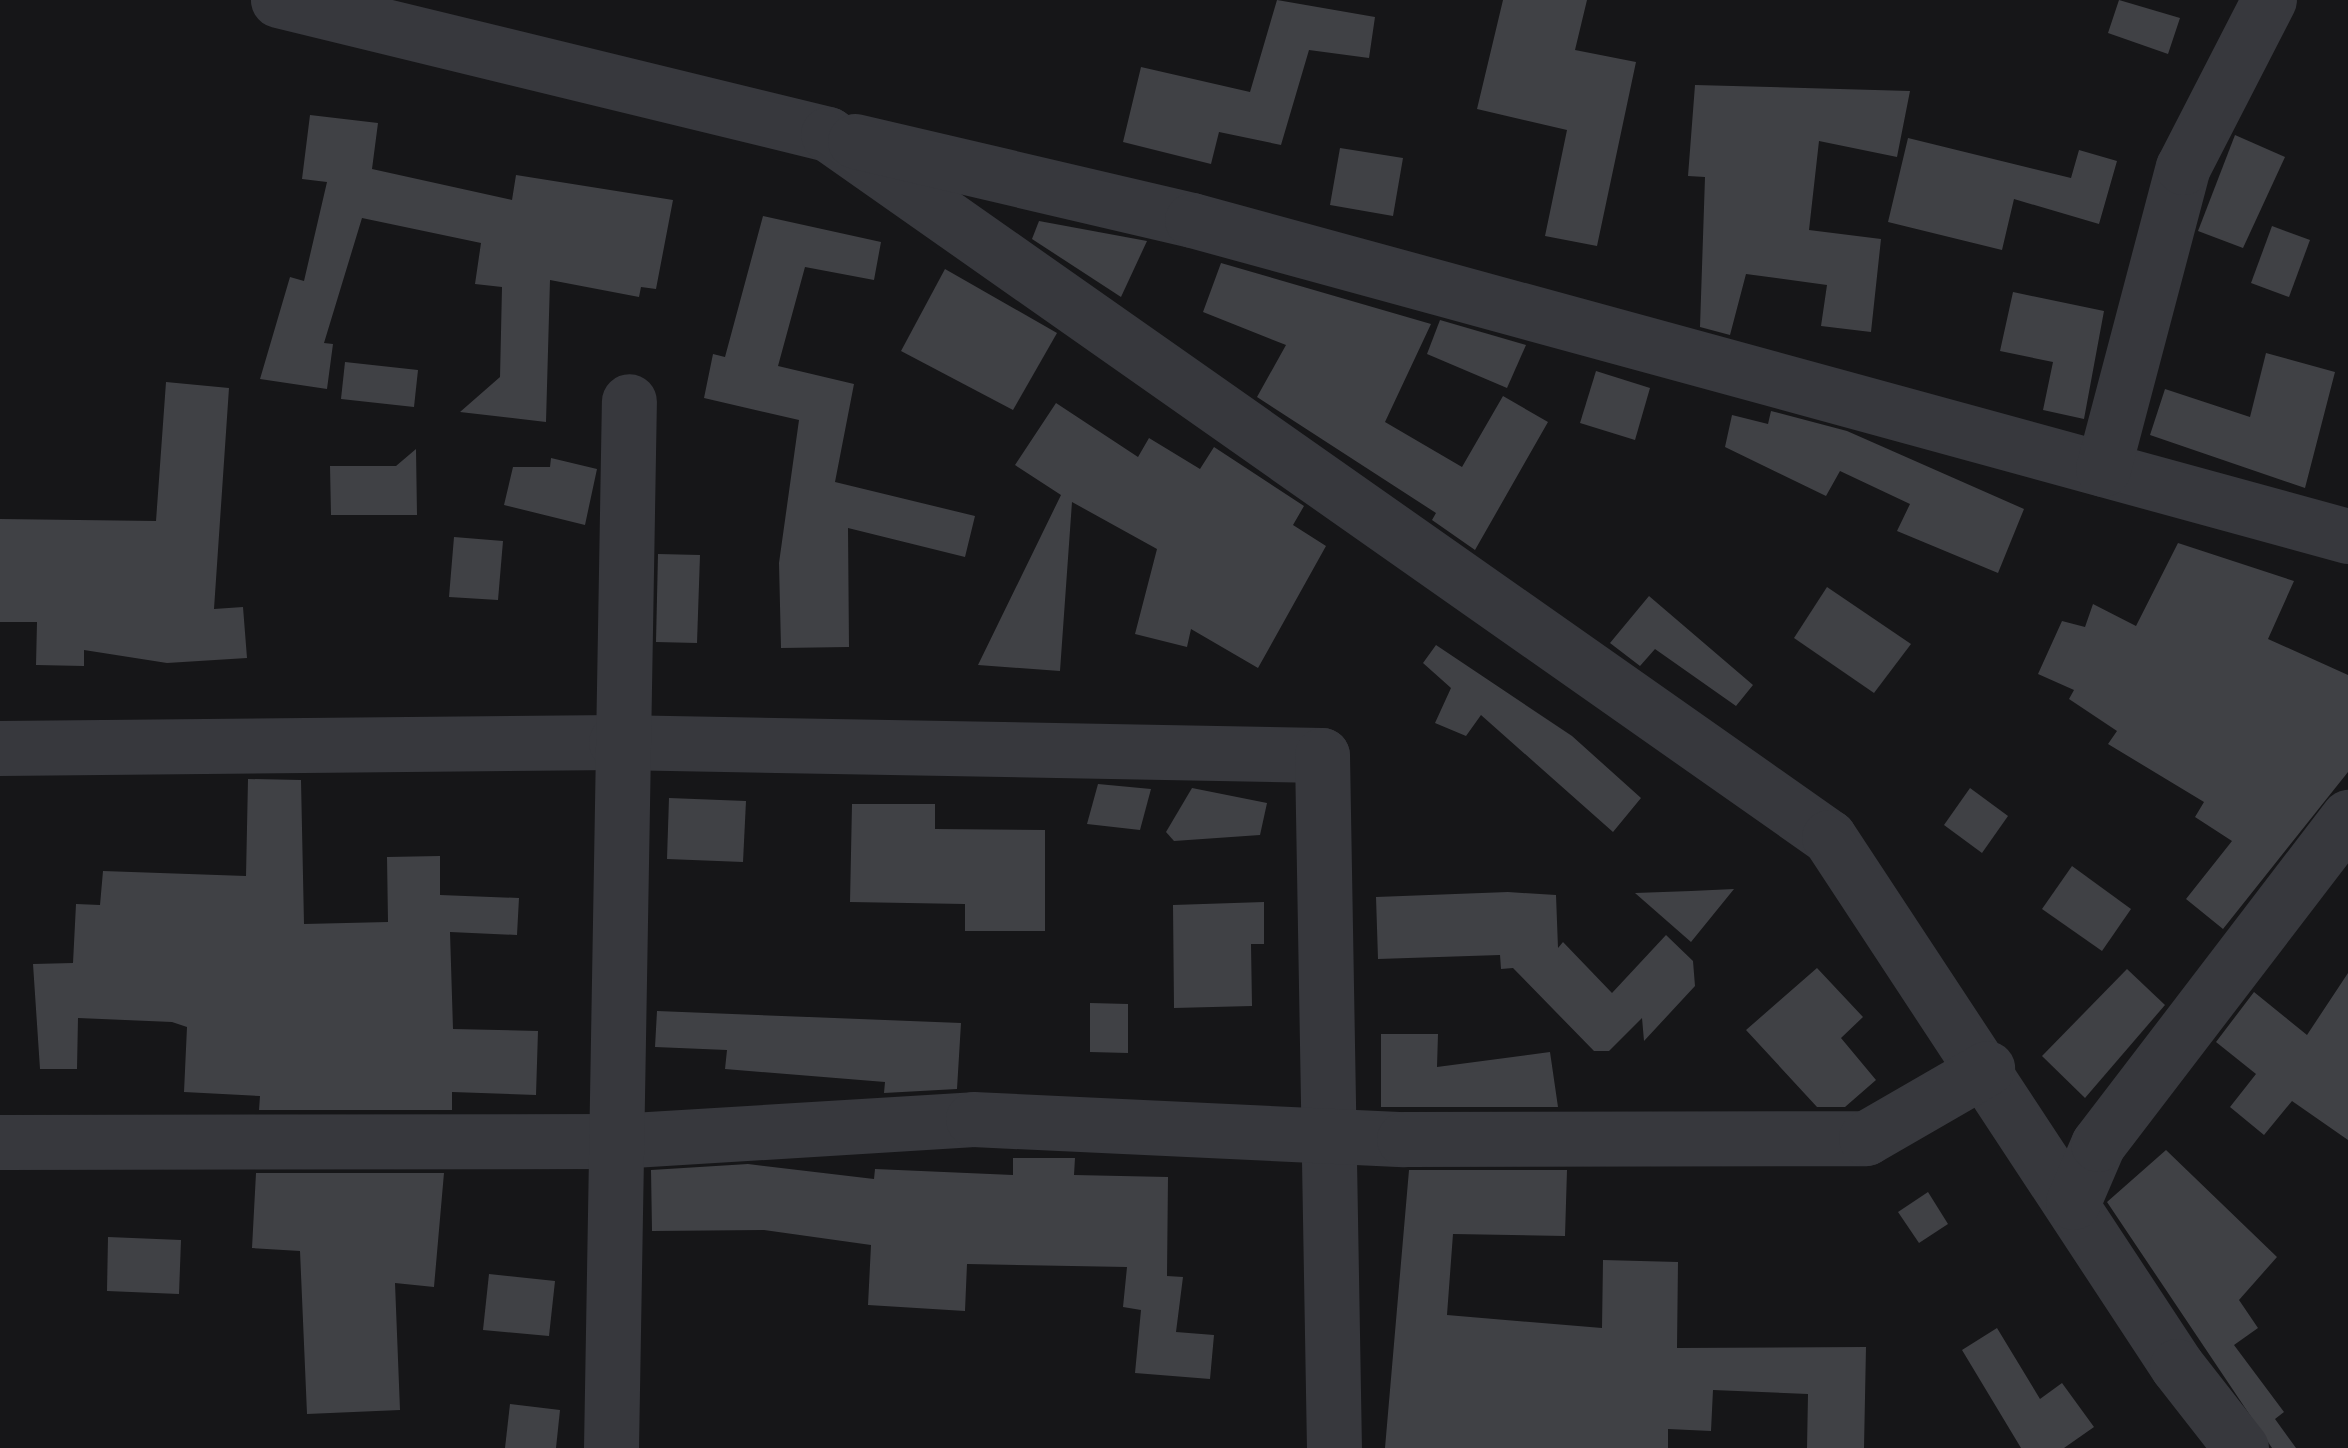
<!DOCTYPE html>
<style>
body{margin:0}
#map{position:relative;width:2348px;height:1448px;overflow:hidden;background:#161618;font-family:"Asap Condensed",sans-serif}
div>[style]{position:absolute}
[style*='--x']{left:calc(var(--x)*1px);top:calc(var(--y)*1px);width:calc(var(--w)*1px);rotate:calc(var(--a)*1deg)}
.building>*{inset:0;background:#404145}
.minor>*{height:55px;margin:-27.5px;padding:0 27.5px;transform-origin:27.5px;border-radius:27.5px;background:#37383d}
span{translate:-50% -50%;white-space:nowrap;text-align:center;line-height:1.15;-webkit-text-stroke:8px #111113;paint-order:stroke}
</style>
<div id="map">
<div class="building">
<i style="clip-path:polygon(1277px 0,1375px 17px,1369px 58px,1309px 50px,1281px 145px,1219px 132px,1211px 164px,1123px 142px,1141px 67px,1250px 92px)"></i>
<i style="clip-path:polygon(1503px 0,1587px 0,1575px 50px,1636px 62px,1597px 246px,1545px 236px,1567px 130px,1477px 109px)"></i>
<i style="clip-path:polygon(2119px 0,2180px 18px,2168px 54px,2108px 33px)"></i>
<i style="clip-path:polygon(1695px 85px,1910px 91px,1897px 157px,1819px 141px,1809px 230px,1881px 239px,1871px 332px,1821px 326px,1827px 285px,1746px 274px,1730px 335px,1700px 327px,1705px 177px,1688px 176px)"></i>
<i style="clip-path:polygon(310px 115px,378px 123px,372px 169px,512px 200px,516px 175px,673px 200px,656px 289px,641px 287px,639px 297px,550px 280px,546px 422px,460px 412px,500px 377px,502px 287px,475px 284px,481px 243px,362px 218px,324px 343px,333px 344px,327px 389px,260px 379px,290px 277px,304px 281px,327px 182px,302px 179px)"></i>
<i style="clip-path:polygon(2235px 135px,2285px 157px,2243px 248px,2198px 231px)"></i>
<i style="clip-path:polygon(1908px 138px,2071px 178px,2079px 150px,2117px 161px,2099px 224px,2014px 199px,2002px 250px,1888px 222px)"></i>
<i style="clip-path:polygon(1340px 148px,1403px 158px,1393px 216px,1330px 205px)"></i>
<i style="clip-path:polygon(763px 216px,881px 242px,874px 280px,805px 267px,778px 366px,854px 384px,835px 482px,975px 516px,965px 557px,848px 528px,849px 647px,781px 648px,779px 563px,799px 420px,704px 398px,713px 354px,725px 357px)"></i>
<i style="clip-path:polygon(1039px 221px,1147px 241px,1121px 297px,1032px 239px)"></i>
<i style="clip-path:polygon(2272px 226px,2310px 240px,2289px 297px,2251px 283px)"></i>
<i style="clip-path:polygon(1221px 263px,1431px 324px,1385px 422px,1462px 467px,1503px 396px,1548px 422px,1475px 550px,1432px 520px,1436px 513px,1257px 397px,1286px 345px,1203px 312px)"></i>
<i style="clip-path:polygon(945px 269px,1057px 333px,1013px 410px,901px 351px)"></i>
<i style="clip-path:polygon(2013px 292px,2104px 311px,2084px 419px,2043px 410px,2053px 362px,2000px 351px)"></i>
<i style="clip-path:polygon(1440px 320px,1526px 345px,1507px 388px,1427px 354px)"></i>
<i style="clip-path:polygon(2266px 353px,2335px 372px,2305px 488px,2150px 435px,2165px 389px,2250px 417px)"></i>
<i style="clip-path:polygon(345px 362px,418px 370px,414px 407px,341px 399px)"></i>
<i style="clip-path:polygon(1596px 371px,1650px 388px,1635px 440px,1580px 423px)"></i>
<i style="clip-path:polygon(166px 382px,229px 388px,214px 609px,243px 607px,247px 658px,167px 663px,84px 650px,84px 666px,36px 665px,37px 622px,0 622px,0 519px,156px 521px)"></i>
<i style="clip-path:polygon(1056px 403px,1138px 457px,1149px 438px,1200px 469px,1214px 447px,1304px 506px,1293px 525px,1326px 546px,1258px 668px,1191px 629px,1187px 647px,1135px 634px,1157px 549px,1072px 502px,1060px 671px,978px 665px,1061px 495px,1015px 465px)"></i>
<i style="clip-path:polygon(1771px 411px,1847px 431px,2024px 509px,1998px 573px,1897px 531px,1910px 504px,1840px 471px,1826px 496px,1725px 447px,1732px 415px,1768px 424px)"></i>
<i style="clip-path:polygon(416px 449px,417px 515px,331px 515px,330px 466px,396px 466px)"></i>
<i style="clip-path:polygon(551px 458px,597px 469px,585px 525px,504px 505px,513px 467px,550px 467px)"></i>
<i style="clip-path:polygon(454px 537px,503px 541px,498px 600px,449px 597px)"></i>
<i style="clip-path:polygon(2178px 543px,2294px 581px,2268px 639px,2348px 675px,2348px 772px,2223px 929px,2186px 899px,2232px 841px,2195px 817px,2204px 802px,2108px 744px,2117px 731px,2069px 699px,2074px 690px,2038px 674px,2062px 621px,2085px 627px,2093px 604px,2136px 626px)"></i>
<i style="clip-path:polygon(658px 554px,700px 555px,697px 643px,656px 642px)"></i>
<i style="clip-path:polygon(1827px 587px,1911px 644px,1874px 693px,1794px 638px)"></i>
<i style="clip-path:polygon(1649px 596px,1753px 685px,1736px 706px,1655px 649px,1640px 666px,1610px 643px)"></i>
<i style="clip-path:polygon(1436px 645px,1572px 736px,1641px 798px,1613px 832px,1481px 715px,1466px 736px,1435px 723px,1451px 688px,1423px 663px)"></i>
<i style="clip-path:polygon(248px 779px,301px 780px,304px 924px,388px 922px,387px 857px,440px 856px,440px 895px,519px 898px,517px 935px,450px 932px,453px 1029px,538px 1031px,536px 1095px,452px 1092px,452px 1110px,259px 1110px,260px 1096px,184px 1092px,187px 1027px,172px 1022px,78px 1018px,77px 1069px,40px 1069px,33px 964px,73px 963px,76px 904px,100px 905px,103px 871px,246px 876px)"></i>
<i style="clip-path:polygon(1098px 784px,1151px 789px,1140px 830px,1087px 824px)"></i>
<i style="clip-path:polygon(1192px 788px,1267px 803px,1260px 835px,1174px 841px,1166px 832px)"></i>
<i style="clip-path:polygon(1970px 788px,2008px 816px,1982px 853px,1944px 825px)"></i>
<i style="clip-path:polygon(669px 798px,746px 801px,743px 862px,667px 859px)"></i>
<i style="clip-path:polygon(852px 804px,935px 804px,935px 829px,1045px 830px,1045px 931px,965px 931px,965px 904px,850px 902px)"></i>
<i style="clip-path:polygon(2072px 866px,2131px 909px,2102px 951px,2042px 909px)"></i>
<i style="clip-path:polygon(1734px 889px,1691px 942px,1635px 893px,1691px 891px)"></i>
<i style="clip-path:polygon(1508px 892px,1556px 895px,1558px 948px,1563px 942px,1612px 993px,1666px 935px,1693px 961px,1695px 986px,1644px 1041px,1642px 1018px,1609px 1051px,1594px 1051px,1513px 968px,1501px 969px,1500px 955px,1378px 959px,1376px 897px)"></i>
<i style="clip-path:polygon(1264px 902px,1264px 944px,1251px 944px,1252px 1006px,1174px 1008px,1173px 905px)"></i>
<i style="clip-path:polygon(1817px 968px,1863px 1017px,1841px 1038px,1876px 1080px,1845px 1107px,1817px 1107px,1746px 1030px)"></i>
<i style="clip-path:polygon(2127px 969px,2165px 1005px,2085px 1098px,2042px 1056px)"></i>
<i style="clip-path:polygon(2348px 973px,2348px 1140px,2292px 1101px,2264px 1135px,2230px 1107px,2256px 1074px,2216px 1042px,2254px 992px,2307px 1035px)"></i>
<i style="clip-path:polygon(1090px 1003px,1128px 1004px,1128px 1053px,1090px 1052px)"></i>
<i style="clip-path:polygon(657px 1011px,961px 1023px,957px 1089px,884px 1093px,885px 1082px,725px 1069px,727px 1050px,655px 1047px)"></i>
<i style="clip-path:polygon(1381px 1034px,1438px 1034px,1437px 1067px,1550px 1052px,1558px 1107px,1381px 1107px)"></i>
<i style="clip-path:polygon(2166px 1150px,2277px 1257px,2239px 1300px,2258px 1328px,2234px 1345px,2284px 1412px,2275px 1419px,2296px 1448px,2272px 1448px,2107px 1202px)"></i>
<i style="clip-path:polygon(1013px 1158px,1075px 1158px,1074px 1175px,1168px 1177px,1167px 1276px,1183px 1277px,1176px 1332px,1214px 1335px,1210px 1379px,1135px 1373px,1141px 1310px,1123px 1307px,1127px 1267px,967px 1264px,965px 1311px,868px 1305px,871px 1245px,764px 1230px,652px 1231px,651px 1170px,748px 1164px,874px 1179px,875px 1169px,1013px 1175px)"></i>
<i style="clip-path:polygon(1409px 1170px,1567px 1170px,1565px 1236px,1453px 1234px,1447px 1315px,1602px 1328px,1603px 1260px,1678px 1262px,1677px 1348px,1866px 1347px,1864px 1448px,1807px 1448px,1808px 1394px,1713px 1390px,1711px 1431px,1668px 1429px,1668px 1448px,1385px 1448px)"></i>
<i style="clip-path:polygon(256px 1173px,444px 1173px,434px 1287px,395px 1283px,400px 1410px,307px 1414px,300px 1251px,252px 1248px)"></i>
<i style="clip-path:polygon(1928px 1192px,1948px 1224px,1919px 1243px,1898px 1212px)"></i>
<i style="clip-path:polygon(108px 1237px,181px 1240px,179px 1294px,107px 1291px)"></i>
<i style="clip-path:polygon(489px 1274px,555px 1281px,549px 1336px,483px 1330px)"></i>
<i style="clip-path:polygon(1997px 1328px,2040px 1399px,2062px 1383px,2094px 1427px,2064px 1448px,2021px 1448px,1962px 1350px)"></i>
<i style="clip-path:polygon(510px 1404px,560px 1410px,556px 1448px,505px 1448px)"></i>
</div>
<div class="minor">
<i style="--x:278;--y:0;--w:566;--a:13.69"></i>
<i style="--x:828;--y:134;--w:1223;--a:35.08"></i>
<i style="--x:1829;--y:837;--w:633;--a:56.66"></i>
<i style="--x:2177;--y:1366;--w:104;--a:52"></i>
<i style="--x:855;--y:141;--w:346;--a:13.2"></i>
<i style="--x:1192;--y:220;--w:1198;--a:15.29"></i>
<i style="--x:2103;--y:469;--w:312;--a:-75.2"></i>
<i style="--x:2183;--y:167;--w:188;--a:-62.8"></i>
<i style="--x:0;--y:748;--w:616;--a:-0.56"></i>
<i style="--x:616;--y:742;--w:706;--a:1.05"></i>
<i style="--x:1322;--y:755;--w:693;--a:89.01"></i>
<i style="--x:0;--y:1142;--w:616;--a:-0.09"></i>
<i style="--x:616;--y:1141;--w:358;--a:-3.5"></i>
<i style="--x:973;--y:1119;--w:431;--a:2.7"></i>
<i style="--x:1404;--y:1139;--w:462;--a:-0.1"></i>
<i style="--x:1866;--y:1138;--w:140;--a:-30"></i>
<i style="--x:2073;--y:1202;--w:63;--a:-66.7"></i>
<i style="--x:2098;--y:1144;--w:412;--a:-52.6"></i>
<i style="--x:611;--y:1448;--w:1047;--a:-89.02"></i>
</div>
</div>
